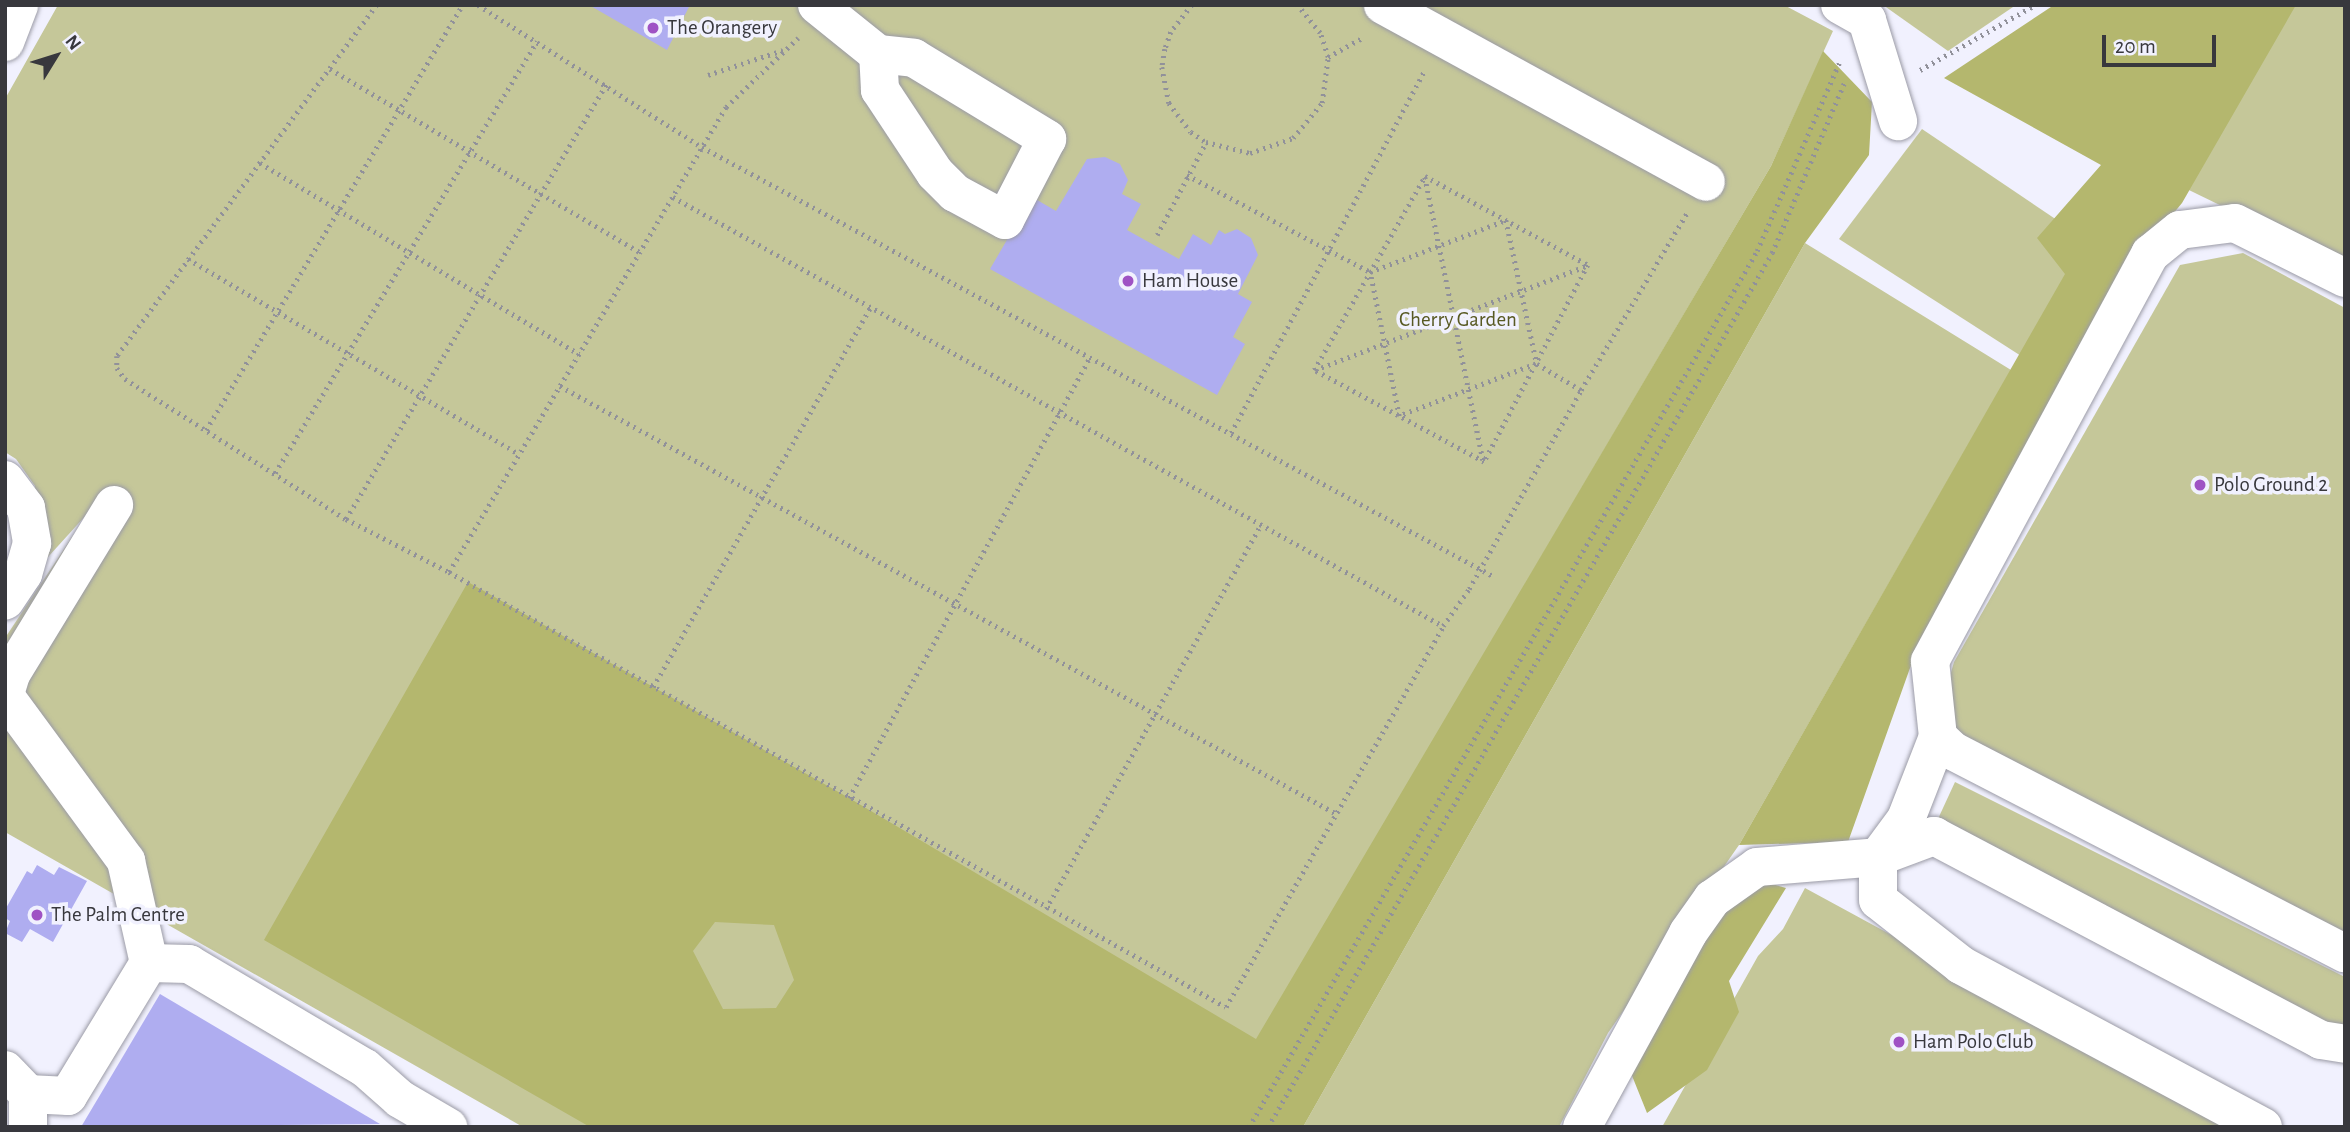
<!DOCTYPE html>
<style>
body{margin:0}
#map{position:relative;width:2350px;height:1132px;overflow:hidden;background:#f1f1fe;font-family:"Alegreya Sans",sans-serif}
div>[style]{position:absolute}
[style*='--x']{left:calc(var(--x)*1px);top:calc(var(--y)*1px);width:calc(var(--w)*1px);rotate:calc(var(--a)*1deg)}
.green>*{inset:0;background:#c5c799}
.forest>*{inset:0;background:#b4b76e}
.building>*{inset:0;background:#afadf0}
.path>*{height:4.5px;margin-top:-2.25px;transform-origin:0;background:repeating-linear-gradient(90deg,#91919a 0 2px,transparent 0 7px)}
.roads{filter:drop-shadow(0 0 2px #9b9ba6) drop-shadow(0 0 2px #9b9ba6)}
.minor>*{height:38px;margin:-19px;padding:0 19px;transform-origin:19px;border-radius:19px;background:#fff}
.dots>*{width:19px;height:19px;translate:-50% -50%;box-sizing:border-box;border:4px solid #f1f1fe;border-radius:50%}
span{translate:-50% -50%;white-space:nowrap;text-align:center;line-height:1.15;-webkit-text-stroke:7px #f1f1fe;paint-order:stroke}
.poi-label{font-size:21px;color:#38383d}
.left{translate:0 -50%;text-align:left}
.park-label{font-size:21px;color:#585923}
.frame{position:absolute;inset:0;border:7px solid #38383d;pointer-events:none}
.north{position:absolute;left:21px;top:21px;width:70px;height:70px;-webkit-text-stroke:5px #f1f1fe;paint-order:stroke;rotate:52deg;font-size:19px;font-weight:700;line-height:28px;text-align:center;color:#38383d}
.north::after{content:'';display:block;margin:auto;width:24px;height:32px;background:#38383d;clip-path:polygon(50% 0,100% 100%,50% 72%,0 100%)}
.scale{position:absolute;left:2102px;top:35px;width:114px;height:32px;box-sizing:border-box;border:4px solid #38383d;border-top:0;padding-left:9px;font-size:21px;line-height:24px;white-space:nowrap;color:#38383d;-webkit-text-stroke:5px #f1f1fe;paint-order:stroke}
</style>
<div id="map">
<div class="green">
<i style="clip-path:polygon(58px 5px,1784px 5px,1833px 31px,1771px 166px,1206px 1127px,523px 1127px,5px 832px,5px 638px,88px 513px,38px 568px,35px 486px,16px 459px,5px 452px,5px 99px)"></i>
<i style="clip-path:polygon(1883px 5px,2016px 5px,1948px 51px)"></i>
<i style="clip-path:polygon(2170px 5px,2345px 5px,2345px 266px,2043px 119px)"></i>
<i style="clip-path:polygon(1922px 129px,2103px 251px,2032px 363px,1839px 239px)"></i>
<i style="clip-path:polygon(1805px 243px,2011px 370px,1739px 845px,1608px 1033px,1559px 1127px,1303px 1127px)"></i>
<i style="clip-path:polygon(2243px 253px,2345px 308px,2345px 944px,1953px 740px,1945px 693px,1954px 662px,2180px 265px)"></i>
<i style="clip-path:polygon(1955px 782px,2345px 977px,2345px 1027px,2325px 1027px,1937px 821px)"></i>
<i style="clip-path:polygon(1805px 888px,2245px 1127px,1662px 1127px,1758px 956px,1783px 929px)"></i>
</div>
<div class="forest">
<i style="clip-path:polygon(2054px 5px,2296px 5px,2182px 203px,2130px 266px,1920px 640px,1848px 842px,1739px 845px,2065px 274px,2037px 238px,2101px 165px,1944px 78px)"></i>
<i style="clip-path:polygon(evenodd,1823px 51px,1872px 102px,1869px 155px,1805px 243px,1303px 1127px,590px 1127px,264px 940px,468px 582px,849px 798px,1256px 1039px,1771px 166px,1823px 51px,715px 922px,774px 925px,794px 980px,776px 1008px,723px 1009px,693px 951px,715px 922px)"></i>
<i style="clip-path:polygon(1750px 878px,1786px 888px,1729px 981px,1739px 1012px,1707px 1070px,1647px 1113px,1616px 1036px)"></i>
</div>
<div class="building">
<i style="clip-path:polygon(589px 5px,690px 5px,667px 50px)"></i>
<i style="clip-path:polygon(1105px 157px,1120px 164px,1128px 180px,1122px 194px,1141px 204px,1127px 230px,1179px 259px,1193px 234px,1211px 245px,1219px 230px,1225px 234px,1237px 229px,1251px 238px,1258px 255px,1238px 294px,1252px 302px,1233px 337px,1245px 344px,1217px 395px,990px 269px,1032px 197px,1056px 211px,1087px 159px)"></i>
<i style="clip-path:polygon(37px 865px,54px 875px,59px 867px,87px 881px,53px 942px,30px 929px,22px 942px,5px 933px,10px 921px,5px 918px,5px 910px,27px 871px,32px 874px)"></i>
<i style="clip-path:polygon(160px 994px,380px 1124px,81px 1127px)"></i>
</div>
<div class="path">
<i style="--x:377;--y:5;--w:437;--a:126.5"></i>
<i style="--x:117;--y:356;--w:12;--a:90"></i>
<i style="--x:117;--y:368;--w:14;--a:54"></i>
<i style="--x:125;--y:379;--w:262;--a:32.4"></i>
<i style="--x:346;--y:519;--w:116;--a:27.2"></i>
<i style="--x:449;--y:572;--w:541;--a:-59.22"></i>
<i style="--x:726;--y:107;--w:100;--a:-43.8"></i>
<i style="--x:478;--y:5;--w:265;--a:32.4"></i>
<i style="--x:702;--y:147;--w:902;--a:28.47"></i>
<i style="--x:1192;--y:5;--w:34;--a:128"></i>
<i style="--x:1171;--y:32;--w:18;--a:109"></i>
<i style="--x:1165;--y:49;--w:18;--a:99"></i>
<i style="--x:1162;--y:67;--w:37;--a:79"></i>
<i style="--x:1169;--y:103;--w:36;--a:53"></i>
<i style="--x:1191;--y:132;--w:18;--a:34"></i>
<i style="--x:1206;--y:142;--w:45;--a:14"></i>
<i style="--x:1250;--y:153;--w:46;--a:-19.2"></i>
<i style="--x:1293;--y:138;--w:45;--a:-50.4"></i>
<i style="--x:1322;--y:103;--w:46;--a:-82.6"></i>
<i style="--x:1328;--y:57;--w:25;--a:-108"></i>
<i style="--x:1320;--y:33;--w:36;--a:-129"></i>
<i style="--x:1328;--y:57;--w:41;--a:-29.1"></i>
<i style="--x:330;--y:69;--w:360;--a:30.6"></i>
<i style="--x:1920;--y:70;--w:132;--a:-29.5"></i>
<i style="--x:708;--y:75;--w:79;--a:-18.4"></i>
<i style="--x:260;--y:163;--w:372;--a:30.9"></i>
<i style="--x:1187;--y:175;--w:207;--a:27.9"></i>
<i style="--x:1425;--y:176;--w:186;--a:28.6"></i>
<i style="--x:1588;--y:265;--w:223;--a:117.8"></i>
<i style="--x:1484;--y:462;--w:193;--a:-151.6"></i>
<i style="--x:1314;--y:370;--w:224;--a:-60.2"></i>
<i style="--x:1425;--y:177;--w:289;--a:78.4"></i>
<i style="--x:673;--y:197;--w:881;--a:29.12"></i>
<i style="--x:1157;--y:235;--w:105;--a:-62.2"></i>
<i style="--x:188;--y:259;--w:384;--a:30.5"></i>
<i style="--x:1536;--y:364;--w:147;--a:159.2"></i>
<i style="--x:1399;--y:416;--w:147;--a:-101.4"></i>
<i style="--x:1370;--y:272;--w:146;--a:-20.9"></i>
<i style="--x:1506;--y:220;--w:147;--a:77.9"></i>
<i style="--x:1537;--y:364;--w:51;--a:30.6"></i>
<i style="--x:1315;--y:370;--w:292;--a:-21"></i>
<i style="--x:560;--y:386;--w:887;--a:28.85"></i>
<i style="--x:206;--y:430;--w:496;--a:-58.9"></i>
<i style="--x:1231;--y:433;--w:412;--a:-61.9"></i>
<i style="--x:275;--y:473;--w:505;--a:-58.76"></i>
<i style="--x:346;--y:519;--w:508;--a:-59.09"></i>
<i style="--x:449;--y:572;--w:890;--a:29.24"></i>
<i style="--x:1226;--y:1007;--w:438;--a:-60.3"></i>
<i style="--x:1443;--y:626;--w:45;--a:-54.9"></i>
<i style="--x:1469;--y:589;--w:228;--a:-60.6"></i>
<i style="--x:1581;--y:390;--w:206;--a:-59.1"></i>
<i style="--x:653;--y:687;--w:438;--a:-60.2"></i>
<i style="--x:849;--y:798;--w:503;--a:-61.34"></i>
<i style="--x:1046;--y:909;--w:441;--a:-60.8"></i>
<i style="--x:1249;--y:1127;--w:1013;--a:-59.89"></i>
<i style="--x:1757;--y:251;--w:205;--a:-66.4"></i>
<i style="--x:1268;--y:1127;--w:1009;--a:-60.03"></i>
<i style="--x:1772;--y:253;--w:185;--a:-67"></i>
</div>
<div class="roads">
<div class="minor">
<i style="--x:817;--y:5;--w:78;--a:38.8"></i>
<i style="--x:878;--y:54;--w:36;--a:6"></i>
<i style="--x:914;--y:58;--w:156;--a:31.3"></i>
<i style="--x:1047;--y:139;--w:91;--a:117.4"></i>
<i style="--x:1005;--y:220;--w:57;--a:-151.6"></i>
<i style="--x:955;--y:193;--w:28;--a:-135"></i>
<i style="--x:935;--y:173;--w:100;--a:-123.5"></i>
<i style="--x:880;--y:90;--w:36;--a:-93"></i>
<i style="--x:1383;--y:5;--w:368;--a:28.7"></i>
<i style="--x:1840;--y:5;--w:31;--a:29"></i>
<i style="--x:1867;--y:20;--w:106;--a:72.9"></i>
<i style="--x:5;--y:42;--w:40;--a:-69"></i>
<i style="--x:5;--y:480;--w:35;--a:53"></i>
<i style="--x:26;--y:508;--w:36;--a:80"></i>
<i style="--x:32;--y:543;--w:32;--a:106"></i>
<i style="--x:23;--y:574;--w:32;--a:124"></i>
<i style="--x:5;--y:694;--w:21;--a:-73"></i>
<i style="--x:11;--y:674;--w:198;--a:-58.6"></i>
<i style="--x:5;--y:696;--w:205;--a:53.7"></i>
<i style="--x:126;--y:861;--w:105;--a:77.3"></i>
<i style="--x:1938;--y:737;--w:21;--a:43"></i>
<i style="--x:1953;--y:751;--w:441;--a:27.3"></i>
<i style="--x:5;--y:1070;--w:33;--a:46"></i>
<i style="--x:28;--y:1094;--w:40;--a:2.9"></i>
<i style="--x:68;--y:1096;--w:156;--a:-58.7"></i>
<i style="--x:149;--y:963;--w:40;--a:1.4"></i>
<i style="--x:189;--y:964;--w:204;--a:30.6"></i>
<i style="--x:365;--y:1068;--w:47;--a:41.5"></i>
<i style="--x:400;--y:1099;--w:56;--a:30.3"></i>
<i style="--x:28;--y:1127;--w:33;--a:-90"></i>
<i style="--x:1582;--y:1127;--w:221;--a:-61.3"></i>
<i style="--x:1688;--y:933;--w:42;--a:-54.8"></i>
<i style="--x:1712;--y:899;--w:55;--a:-35.4"></i>
<i style="--x:1757;--y:867;--w:121;--a:-4.7"></i>
<i style="--x:1878;--y:857;--w:47;--a:-53.6"></i>
<i style="--x:1906;--y:819;--w:88;--a:-68.7"></i>
<i style="--x:1938;--y:737;--w:76;--a:-96"></i>
<i style="--x:1930;--y:661;--w:463;--a:-61.6"></i>
<i style="--x:2150;--y:254;--w:38;--a:-39"></i>
<i style="--x:2180;--y:230;--w:55;--a:-7.3"></i>
<i style="--x:2235;--y:223;--w:123;--a:26.6"></i>
<i style="--x:2263;--y:1127;--w:343;--a:-151.8"></i>
<i style="--x:1961;--y:965;--w:105;--a:-141.9"></i>
<i style="--x:1878;--y:900;--w:43;--a:-90"></i>
<i style="--x:1878;--y:857;--w:60;--a:-20.6"></i>
<i style="--x:1934;--y:836;--w:437;--a:27.8"></i>
<i style="--x:2321;--y:1040;--w:24;--a:9"></i>
</div>
</div>
<div class="dots">
<i style="left:653px;top:28px;background:#9f52c4"></i>
<i style="left:1128px;top:281px;background:#9f52c4"></i>
<i style="left:2200px;top:485px;background:#9f52c4"></i>
<i style="left:37px;top:915px;background:#9f52c4"></i>
<i style="left:1899px;top:1042px;background:#9f52c4"></i>
</div>
<div class="poi-label">
<span class="left" style="left:667px;top:28px">The Orangery</span>
<span class="left" style="left:1142px;top:281px">Ham House</span>
<span class="left" style="left:2214px;top:485px">Polo Ground 2</span>
<span class="left" style="left:51px;top:915px">The Palm Centre</span>
<span class="left" style="left:1913px;top:1042px">Ham Polo Club</span>
</div>
<div class="park-label">
<span style="left:1458px;top:320px">Cherry Garden</span>
</div>
<div class="frame"></div>
<div class="north">N</div>
<div class="scale">20 m</div>
</div>
